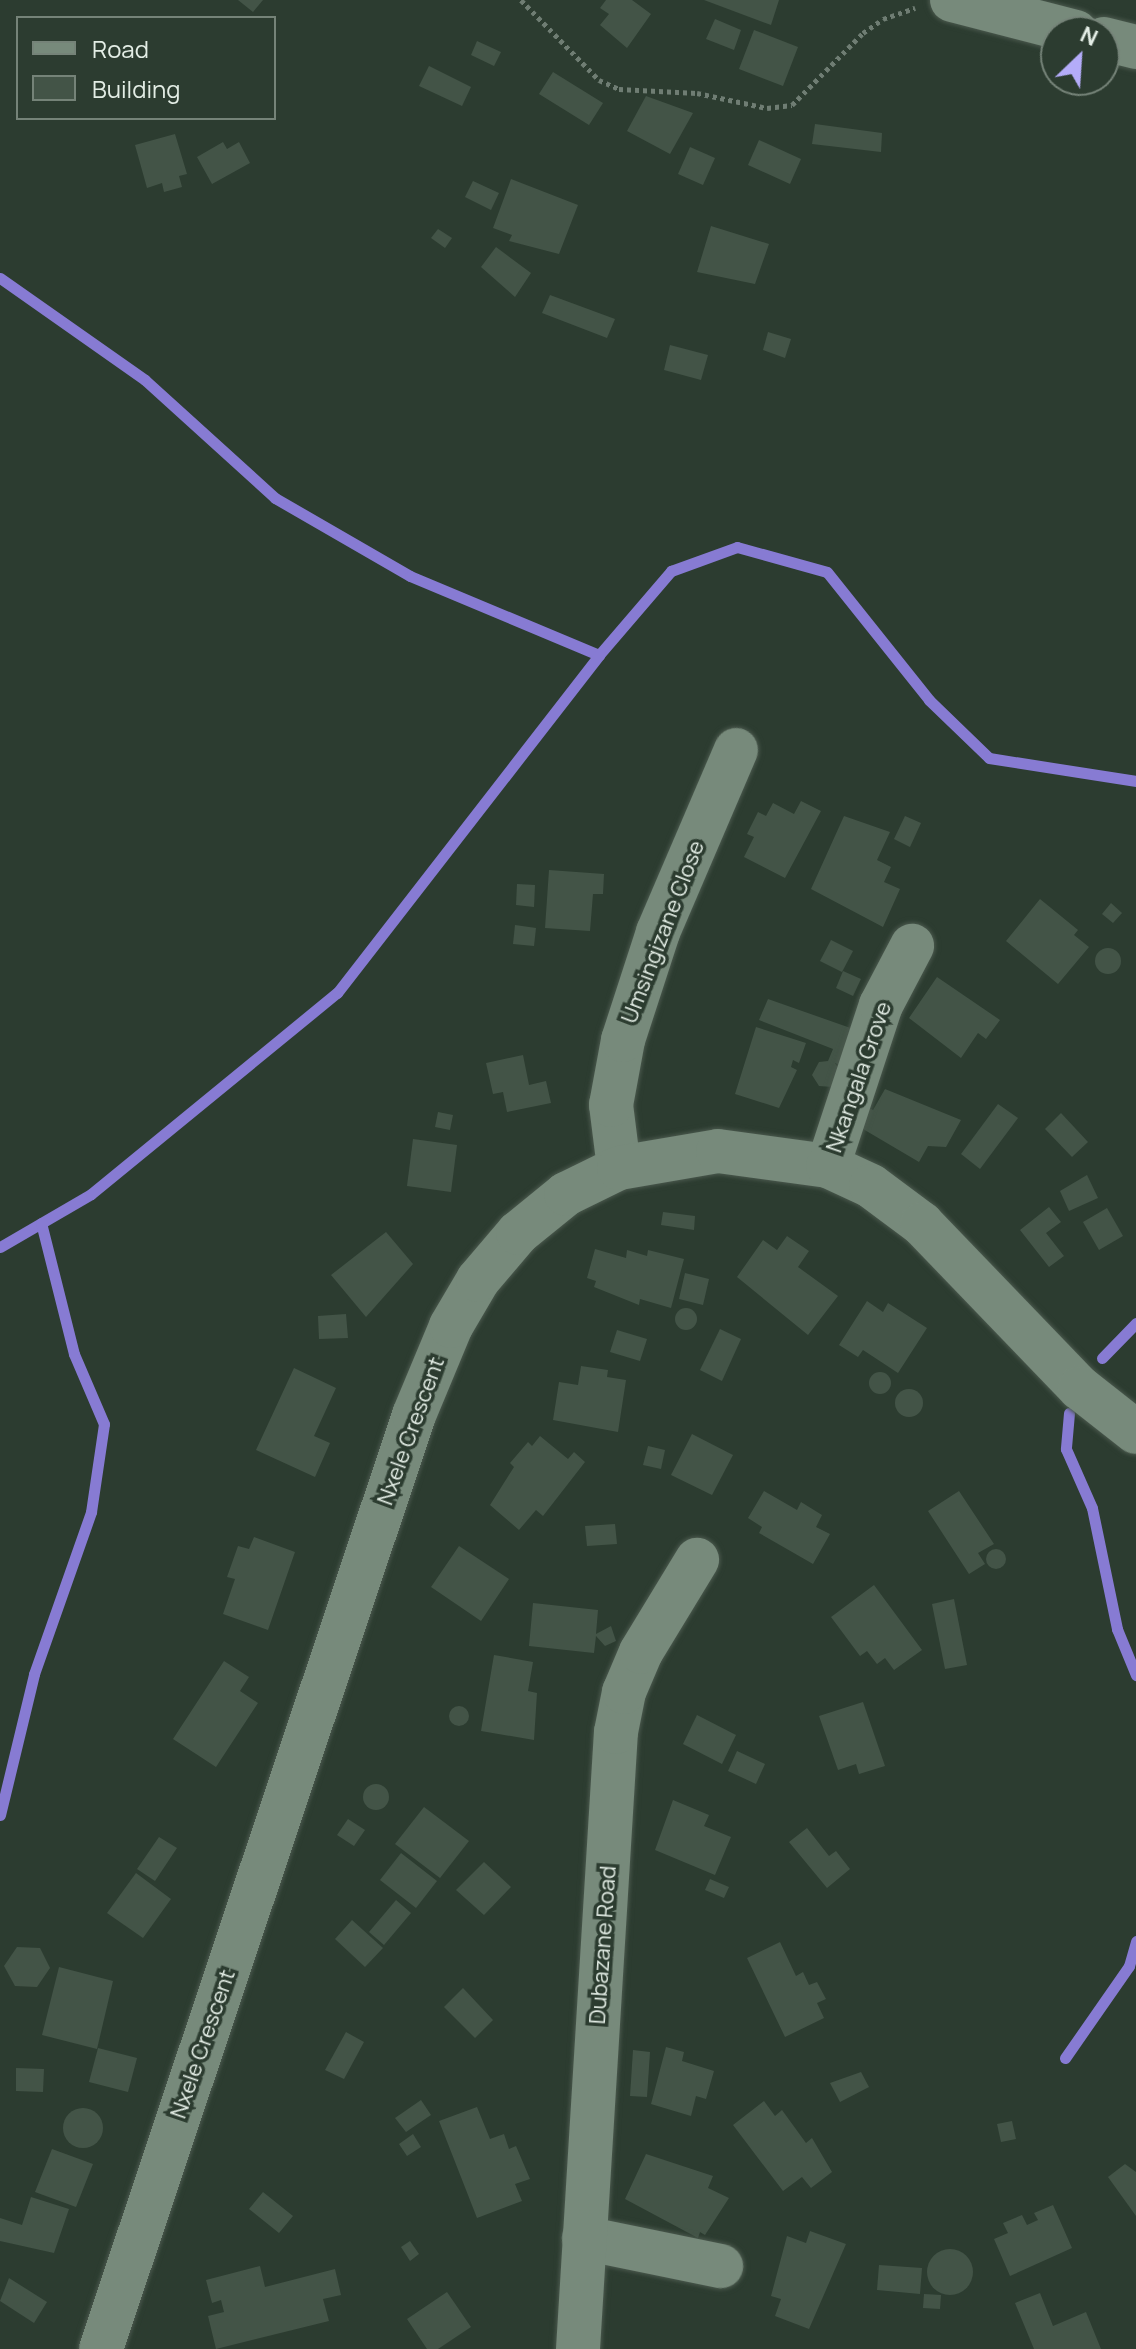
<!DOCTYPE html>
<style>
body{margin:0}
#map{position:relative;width:1136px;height:2349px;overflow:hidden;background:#2c3c30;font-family:Manrope,sans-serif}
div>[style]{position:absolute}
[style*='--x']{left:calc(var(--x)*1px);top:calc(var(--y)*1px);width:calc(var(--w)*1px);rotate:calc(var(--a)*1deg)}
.stream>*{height:11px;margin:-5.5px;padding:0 5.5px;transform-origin:5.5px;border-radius:5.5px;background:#877bd3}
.building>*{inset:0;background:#435447}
.round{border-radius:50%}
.path>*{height:5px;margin-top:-2.5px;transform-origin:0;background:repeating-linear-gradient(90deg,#6f7d73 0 4px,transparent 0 8px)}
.roads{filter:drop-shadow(0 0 2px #4a584d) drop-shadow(0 0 2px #4a584d)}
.minor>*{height:44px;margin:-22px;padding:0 22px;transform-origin:22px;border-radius:22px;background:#778a7b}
span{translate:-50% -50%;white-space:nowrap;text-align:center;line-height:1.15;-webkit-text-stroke:7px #2c3c30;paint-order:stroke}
.street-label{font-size:22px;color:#e3ede5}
.legend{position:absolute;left:16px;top:16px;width:260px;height:104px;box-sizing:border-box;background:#2c3c30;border:2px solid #758378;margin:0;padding:10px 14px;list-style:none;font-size:24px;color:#e3ede5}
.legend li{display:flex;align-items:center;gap:16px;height:40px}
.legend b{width:40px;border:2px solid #758378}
.north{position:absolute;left:1040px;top:16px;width:80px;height:80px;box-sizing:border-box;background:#2c3c30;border:2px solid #758378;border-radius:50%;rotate:25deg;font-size:22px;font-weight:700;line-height:32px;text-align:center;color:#e3ede5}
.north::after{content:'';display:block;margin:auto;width:28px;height:36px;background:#b4acf9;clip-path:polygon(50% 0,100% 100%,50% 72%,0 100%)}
</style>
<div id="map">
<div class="stream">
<i style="--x:0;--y:278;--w:177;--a:35.1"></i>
<i style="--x:145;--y:380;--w:176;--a:42.2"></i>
<i style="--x:275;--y:498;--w:156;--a:30"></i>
<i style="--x:410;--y:576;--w:205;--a:22.7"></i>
<i style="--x:599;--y:655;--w:111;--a:-49.4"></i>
<i style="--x:671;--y:571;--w:70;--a:-20"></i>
<i style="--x:737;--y:547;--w:93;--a:15.5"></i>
<i style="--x:827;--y:572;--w:164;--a:51.4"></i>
<i style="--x:929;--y:700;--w:83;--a:44"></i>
<i style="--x:989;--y:758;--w:149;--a:8.9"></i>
<i style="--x:0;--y:1247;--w:105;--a:-30.2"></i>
<i style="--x:91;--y:1194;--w:318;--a:-39.3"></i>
<i style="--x:337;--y:993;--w:428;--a:-52.2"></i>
<i style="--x:1102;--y:1358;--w:49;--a:-45.8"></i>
<i style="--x:1069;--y:1413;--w:36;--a:95"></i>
<i style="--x:1066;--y:1449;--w:64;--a:66.2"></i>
<i style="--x:1092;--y:1508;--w:124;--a:78.3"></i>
<i style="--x:1117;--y:1629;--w:50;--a:67.6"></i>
<i style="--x:0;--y:1815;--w:145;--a:-76.4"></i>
<i style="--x:34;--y:1674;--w:172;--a:-70.6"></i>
<i style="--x:91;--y:1512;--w:89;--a:-81.6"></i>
<i style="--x:104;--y:1424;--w:76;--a:-113.2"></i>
<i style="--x:74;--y:1354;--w:135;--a:-104.1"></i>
<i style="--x:1065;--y:2058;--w:112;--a:-55.2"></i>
<i style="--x:1129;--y:1966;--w:26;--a:-74"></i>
</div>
<div class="building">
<i style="clip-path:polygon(238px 0,263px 0,253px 12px)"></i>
<i style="clip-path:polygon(606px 0,632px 0,651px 14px,627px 48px,600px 25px,609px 14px,600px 8px)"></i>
<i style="clip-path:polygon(704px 0,779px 0,771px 25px)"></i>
<i style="clip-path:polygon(715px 19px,741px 30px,734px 50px,706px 39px)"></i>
<i style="clip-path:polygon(754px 30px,798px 47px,783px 86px,739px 69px)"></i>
<i style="clip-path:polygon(477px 41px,501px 52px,494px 66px,471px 55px)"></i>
<i style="clip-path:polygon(429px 66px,471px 87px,462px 106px,419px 86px)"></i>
<i style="clip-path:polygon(553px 72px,603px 103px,589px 125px,539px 94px)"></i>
<i style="clip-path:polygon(646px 96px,693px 113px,670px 154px,627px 131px)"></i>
<i style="clip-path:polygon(815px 124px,882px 133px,881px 152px,812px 144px)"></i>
<i style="clip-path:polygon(175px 134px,187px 174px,179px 176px,182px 187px,164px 192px,162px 183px,147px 188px,135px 145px)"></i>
<i style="clip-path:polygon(759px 140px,801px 159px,790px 184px,748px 165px)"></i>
<i style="clip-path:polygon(223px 142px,227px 149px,239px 142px,250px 163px,212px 184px,197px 157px)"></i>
<i style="clip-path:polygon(690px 147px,715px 158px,703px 185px,678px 174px)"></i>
<i style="clip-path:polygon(511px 179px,578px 205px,559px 254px,509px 241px,512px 235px,493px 228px)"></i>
<i style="clip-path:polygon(473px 181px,499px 193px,491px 210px,465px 197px)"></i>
<i style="clip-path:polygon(711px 226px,769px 244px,755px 284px,697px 272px)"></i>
<i style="clip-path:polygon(438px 229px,452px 238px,445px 248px,431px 238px)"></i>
<i style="clip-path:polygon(496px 247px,531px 273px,515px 297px,481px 267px)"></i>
<i style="clip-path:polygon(550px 295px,615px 319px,607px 338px,542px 313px)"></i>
<i style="clip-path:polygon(768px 332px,791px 339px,785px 358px,763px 350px)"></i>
<i style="clip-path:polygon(670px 345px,708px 355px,701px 380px,664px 370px)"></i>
<i style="clip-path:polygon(801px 801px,821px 811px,785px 878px,744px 857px,754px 837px,747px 834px,758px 812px,766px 816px,773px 803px,794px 814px)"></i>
<i style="clip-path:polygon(844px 816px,890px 832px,877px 860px,891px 867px,884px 882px,900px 889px,883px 927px,811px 889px)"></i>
<i style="clip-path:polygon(905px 816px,921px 823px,910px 847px,894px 839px)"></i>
<i style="clip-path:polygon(549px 870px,604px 874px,603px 894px,593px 894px,590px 931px,545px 928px)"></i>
<i style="clip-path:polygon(517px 884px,535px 885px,534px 907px,516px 905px)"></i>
<i style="clip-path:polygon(1040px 899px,1078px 930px,1074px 935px,1089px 947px,1058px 984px,1006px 941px)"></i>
<i style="clip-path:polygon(1111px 903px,1122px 913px,1113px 923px,1102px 914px)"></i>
<i style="clip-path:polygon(515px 925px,536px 928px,534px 946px,513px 944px)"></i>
<i style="clip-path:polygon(831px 940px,853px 951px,842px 972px,820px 961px)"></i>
<i class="round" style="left:1095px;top:948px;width:26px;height:26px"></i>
<i style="clip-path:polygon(843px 971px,861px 979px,853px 996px,836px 988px)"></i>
<i style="clip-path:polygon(937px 977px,1000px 1020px,986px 1039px,978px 1033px,961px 1058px,909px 1018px)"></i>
<i style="clip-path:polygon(768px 999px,859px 1031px,845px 1067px,835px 1063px,838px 1068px,832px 1087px,819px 1086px,812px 1075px,819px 1062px,828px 1061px,833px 1049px,759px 1020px)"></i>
<i style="clip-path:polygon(756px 1027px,806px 1043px,799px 1063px,793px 1060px,791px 1067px,797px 1070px,779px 1108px,735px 1094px)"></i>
<i style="clip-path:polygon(523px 1055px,529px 1085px,546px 1081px,551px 1103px,507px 1112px,503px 1092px,493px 1094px,486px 1063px)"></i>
<i style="clip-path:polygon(885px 1089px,961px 1120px,946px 1147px,928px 1146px,919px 1162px,863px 1129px,865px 1106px,873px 1110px)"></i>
<i style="clip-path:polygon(998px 1104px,1018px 1118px,980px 1169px,961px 1154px)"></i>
<i style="clip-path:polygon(438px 1112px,453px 1115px,450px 1130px,435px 1127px)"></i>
<i style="clip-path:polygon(1061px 1113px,1088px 1142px,1072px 1157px,1045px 1129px)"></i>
<i style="clip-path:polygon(413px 1139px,457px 1145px,451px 1192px,407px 1186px)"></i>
<i style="clip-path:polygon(1087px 1175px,1098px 1198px,1069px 1211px,1060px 1191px)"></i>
<i style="clip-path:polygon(1049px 1207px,1061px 1222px,1046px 1233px,1064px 1256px,1049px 1267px,1020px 1230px)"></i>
<i style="clip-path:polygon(1107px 1208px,1123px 1236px,1099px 1250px,1083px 1222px)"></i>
<i style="clip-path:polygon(663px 1212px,695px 1216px,694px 1230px,661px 1225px)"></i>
<i style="clip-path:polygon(386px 1232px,413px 1264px,366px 1317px,331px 1275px)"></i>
<i style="clip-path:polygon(787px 1236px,809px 1251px,798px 1267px,838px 1296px,808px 1335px,737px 1277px,763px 1240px,777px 1250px)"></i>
<i style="clip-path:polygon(595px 1249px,626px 1258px,627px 1250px,647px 1256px,648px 1250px,684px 1259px,671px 1308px,640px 1299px,639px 1305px,594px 1287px,596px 1281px,587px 1278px)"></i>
<i style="clip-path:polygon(685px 1273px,709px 1279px,703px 1305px,679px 1299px)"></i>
<i style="clip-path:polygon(867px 1301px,883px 1312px,888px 1303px,927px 1328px,898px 1373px,863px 1350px,858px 1357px,839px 1345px)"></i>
<i class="round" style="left:675px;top:1308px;width:22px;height:22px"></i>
<i style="clip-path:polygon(346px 1314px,348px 1338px,319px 1339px,318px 1316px)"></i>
<i style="clip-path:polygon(720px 1329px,741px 1339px,722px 1381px,700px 1370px)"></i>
<i style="clip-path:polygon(617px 1330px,647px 1339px,640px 1361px,610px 1352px)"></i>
<i style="clip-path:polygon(581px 1366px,608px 1370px,607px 1377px,626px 1380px,618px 1432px,553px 1420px,559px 1382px,578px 1385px)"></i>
<i style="clip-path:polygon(294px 1368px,336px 1388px,314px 1436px,330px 1443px,315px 1477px,256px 1450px)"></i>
<i class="round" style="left:869px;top:1372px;width:22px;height:22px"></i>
<i class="round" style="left:895px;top:1389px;width:28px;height:28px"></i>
<i style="clip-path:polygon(692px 1434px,733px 1455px,712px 1495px,671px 1475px)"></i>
<i style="clip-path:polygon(540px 1436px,568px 1459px,574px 1452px,585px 1462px,543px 1516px,536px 1510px,519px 1530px,490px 1505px,514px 1467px,510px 1463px,528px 1442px,532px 1446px)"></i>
<i style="clip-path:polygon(648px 1446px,665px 1450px,661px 1469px,643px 1465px)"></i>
<i style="clip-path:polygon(764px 1491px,797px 1510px,801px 1502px,822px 1515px,816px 1527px,830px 1534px,813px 1564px,759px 1533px,762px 1527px,748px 1518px)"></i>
<i style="clip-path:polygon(959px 1491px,994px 1544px,978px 1553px,985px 1564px,969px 1574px,928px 1511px)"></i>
<i style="clip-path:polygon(615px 1524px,617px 1544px,587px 1546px,585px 1526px)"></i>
<i style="clip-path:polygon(254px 1537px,295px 1552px,268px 1630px,223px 1614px,235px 1579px,227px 1577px,238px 1546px,249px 1549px)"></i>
<i style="clip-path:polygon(459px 1546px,509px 1579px,481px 1621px,431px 1587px)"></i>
<i class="round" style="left:986px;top:1549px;width:20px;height:20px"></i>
<i style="clip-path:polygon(874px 1585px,922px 1650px,894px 1670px,885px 1658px,877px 1664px,867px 1651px,860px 1656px,831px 1617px)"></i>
<i style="clip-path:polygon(954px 1599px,967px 1665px,945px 1669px,932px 1604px)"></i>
<i style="clip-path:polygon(533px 1603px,598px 1610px,596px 1634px,611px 1626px,616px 1641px,605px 1646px,596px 1636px,594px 1653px,529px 1646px)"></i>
<i style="clip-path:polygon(494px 1655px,533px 1662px,528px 1691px,537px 1693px,534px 1740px,481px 1731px)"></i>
<i style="clip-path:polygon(224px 1661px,249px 1677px,240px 1691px,258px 1703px,216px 1767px,173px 1739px)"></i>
<i style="clip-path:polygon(863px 1702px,885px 1766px,859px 1774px,856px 1764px,838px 1770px,819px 1716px)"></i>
<i class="round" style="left:449px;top:1706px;width:20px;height:20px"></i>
<i style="clip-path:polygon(697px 1715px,736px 1735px,722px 1764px,683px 1744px)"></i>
<i style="clip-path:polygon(737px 1751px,765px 1764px,756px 1784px,728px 1771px)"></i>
<i class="round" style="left:363px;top:1784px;width:26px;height:26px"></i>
<i style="clip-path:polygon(673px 1800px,709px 1815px,704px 1826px,731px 1837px,715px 1875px,655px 1850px)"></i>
<i style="clip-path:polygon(424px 1807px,469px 1841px,440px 1878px,395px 1844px)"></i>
<i style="clip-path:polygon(348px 1819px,365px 1830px,354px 1846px,337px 1835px)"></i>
<i style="clip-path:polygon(807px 1828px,829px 1856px,836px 1851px,850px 1869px,827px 1888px,789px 1842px)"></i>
<i style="clip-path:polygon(159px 1837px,177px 1848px,155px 1881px,137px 1869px)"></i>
<i style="clip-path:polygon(401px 1853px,437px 1881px,416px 1908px,380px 1880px)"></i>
<i style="clip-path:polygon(484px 1862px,511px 1887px,484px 1915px,456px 1890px)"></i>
<i style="clip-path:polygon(136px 1873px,171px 1899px,143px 1938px,107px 1913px)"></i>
<i style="clip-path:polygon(710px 1879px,729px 1887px,724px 1898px,705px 1890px)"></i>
<i style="clip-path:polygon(396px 1900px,411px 1913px,384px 1945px,369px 1932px)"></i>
<i style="clip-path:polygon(352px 1920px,383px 1948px,365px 1967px,335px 1939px)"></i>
<i style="clip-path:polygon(780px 1942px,796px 1976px,803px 1972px,809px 1985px,817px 1982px,826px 1999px,817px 2003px,824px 2018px,785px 2037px,747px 1958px)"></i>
<i style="clip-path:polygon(17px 1947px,40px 1948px,50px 1968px,37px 1987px,15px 1986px,4px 1966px)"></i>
<i style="clip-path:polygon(59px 1967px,113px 1981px,97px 2049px,42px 2035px)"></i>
<i style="clip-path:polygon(463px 1988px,493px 2020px,475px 2038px,444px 2007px)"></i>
<i style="clip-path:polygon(346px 2032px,364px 2042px,344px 2079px,325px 2070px)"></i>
<i style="clip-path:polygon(666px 2047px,684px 2052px,682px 2061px,714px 2071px,706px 2099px,696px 2096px,691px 2116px,651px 2104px)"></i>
<i style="clip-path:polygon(98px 2048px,137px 2058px,128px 2092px,89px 2082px)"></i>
<i style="clip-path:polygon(633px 2050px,650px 2052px,647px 2097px,630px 2096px)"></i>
<i style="clip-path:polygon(16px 2068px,44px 2069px,43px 2092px,16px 2091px)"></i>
<i style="clip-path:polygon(861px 2072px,869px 2087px,840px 2102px,830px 2083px)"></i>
<i style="clip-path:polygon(421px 2100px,431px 2115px,406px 2132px,395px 2118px)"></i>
<i style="clip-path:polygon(764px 2101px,775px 2116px,782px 2110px,806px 2143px,812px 2138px,832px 2172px,811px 2188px,802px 2177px,783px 2191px,733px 2125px)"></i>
<i style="clip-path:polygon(477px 2107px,490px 2139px,504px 2134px,509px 2149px,516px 2146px,530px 2179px,515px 2184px,522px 2201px,477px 2218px,439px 2121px)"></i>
<i class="round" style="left:63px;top:2108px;width:40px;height:40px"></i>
<i style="clip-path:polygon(1012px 2121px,1016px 2139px,1001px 2142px,997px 2124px)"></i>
<i style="clip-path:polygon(413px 2134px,421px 2147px,407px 2156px,399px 2144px)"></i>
<i style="clip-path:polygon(52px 2149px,93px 2164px,76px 2207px,35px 2192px)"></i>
<i style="clip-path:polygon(646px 2154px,713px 2176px,708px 2188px,729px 2198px,705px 2235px,700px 2232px,698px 2238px,625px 2199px)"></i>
<i style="clip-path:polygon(1125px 2164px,1136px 2172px,1136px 2216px,1108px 2177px)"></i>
<i style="clip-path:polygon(263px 2192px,293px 2216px,279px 2233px,249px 2209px)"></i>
<i style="clip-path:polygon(31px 2197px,69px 2209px,54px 2253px,0 2241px,0 2218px,22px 2225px)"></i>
<i style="clip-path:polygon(1053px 2205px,1072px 2248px,1010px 2276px,994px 2239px,1008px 2233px,1003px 2223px,1022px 2215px,1027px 2225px,1038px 2220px,1034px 2213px)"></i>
<i style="clip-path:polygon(810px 2231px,846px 2244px,809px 2329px,775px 2316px,781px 2299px,771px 2296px,787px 2236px,806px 2243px)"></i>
<i style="clip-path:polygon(410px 2241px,419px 2254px,410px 2261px,401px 2247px)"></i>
<i class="round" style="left:927px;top:2249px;width:46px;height:46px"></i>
<i style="clip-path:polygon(879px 2265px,922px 2268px,920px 2294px,877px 2290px)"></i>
<i style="clip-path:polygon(260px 2266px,265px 2287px,335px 2269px,341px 2295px,323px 2299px,329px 2321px,216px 2349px,208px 2316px,224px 2312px,221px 2300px,212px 2303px,206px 2280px)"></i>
<i style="clip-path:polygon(9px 2278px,47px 2302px,34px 2323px,0 2301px)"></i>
<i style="clip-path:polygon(447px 2292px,471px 2327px,438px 2349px,427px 2349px,407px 2319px)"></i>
<i style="clip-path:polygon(1040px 2293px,1053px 2326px,1086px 2312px,1101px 2349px,1034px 2349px,1015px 2303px)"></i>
<i style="clip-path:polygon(924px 2294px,941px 2295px,940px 2309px,923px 2308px)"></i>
</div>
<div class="path">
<i style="--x:521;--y:0;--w:112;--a:45.7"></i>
<i style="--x:599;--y:80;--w:22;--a:24"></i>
<i style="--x:619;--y:89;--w:78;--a:2.9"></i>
<i style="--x:697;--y:93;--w:72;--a:12.1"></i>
<i style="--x:767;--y:108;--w:25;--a:-7"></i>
<i style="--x:792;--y:105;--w:101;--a:-45.4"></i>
<i style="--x:863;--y:33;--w:24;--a:-35"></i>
<i style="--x:883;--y:19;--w:34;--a:-19"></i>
</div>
<div class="roads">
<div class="minor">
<i style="--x:952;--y:0;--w:128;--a:14.5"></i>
<i style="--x:1104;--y:39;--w:33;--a:14"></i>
<i style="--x:828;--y:1166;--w:169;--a:-71.8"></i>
<i style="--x:881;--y:1005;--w:67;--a:-62.3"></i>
<i style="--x:619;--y:1168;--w:64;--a:-97.2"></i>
<i style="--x:611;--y:1105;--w:66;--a:-79.5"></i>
<i style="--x:623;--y:1040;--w:114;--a:-72"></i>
<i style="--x:658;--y:932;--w:198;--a:-66.8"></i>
<i style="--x:584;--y:2238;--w:140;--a:11.6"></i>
<i style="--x:101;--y:2349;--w:985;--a:-71.47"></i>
<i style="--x:414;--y:1415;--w:96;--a:-67.4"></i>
<i style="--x:451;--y:1326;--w:53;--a:-59.6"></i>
<i style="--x:478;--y:1280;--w:62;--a:-49.6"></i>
<i style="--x:518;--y:1233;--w:62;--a:-39.1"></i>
<i style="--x:566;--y:1194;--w:59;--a:-26.1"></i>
<i style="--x:619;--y:1168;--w:100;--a:-9.7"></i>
<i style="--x:718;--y:1151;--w:111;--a:7.8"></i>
<i style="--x:828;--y:1166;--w:47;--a:24.9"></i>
<i style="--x:871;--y:1186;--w:64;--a:36.7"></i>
<i style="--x:922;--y:1224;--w:228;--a:46.1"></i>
<i style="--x:1080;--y:1388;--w:71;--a:38.2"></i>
<i style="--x:578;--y:2349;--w:618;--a:-86.48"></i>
<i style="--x:616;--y:1732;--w:41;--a:-78.7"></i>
<i style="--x:624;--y:1692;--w:43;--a:-67"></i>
<i style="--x:641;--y:1652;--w:108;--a:-58.7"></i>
</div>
</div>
<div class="street-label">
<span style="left:663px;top:932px;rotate:-69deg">Umsingizane Close</span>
<span style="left:859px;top:1077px;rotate:-71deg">Nkangala Grove</span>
<span style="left:411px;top:1431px;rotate:-70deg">Nxele Crescent</span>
<span style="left:603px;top:1945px;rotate:-86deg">Dubazane Road</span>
<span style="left:203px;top:2044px;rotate:-71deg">Nxele Crescent</span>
</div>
<ul class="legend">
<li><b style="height:10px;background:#778a7b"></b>Road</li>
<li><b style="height:22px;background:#435447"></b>Building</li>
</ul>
<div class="north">N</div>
</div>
